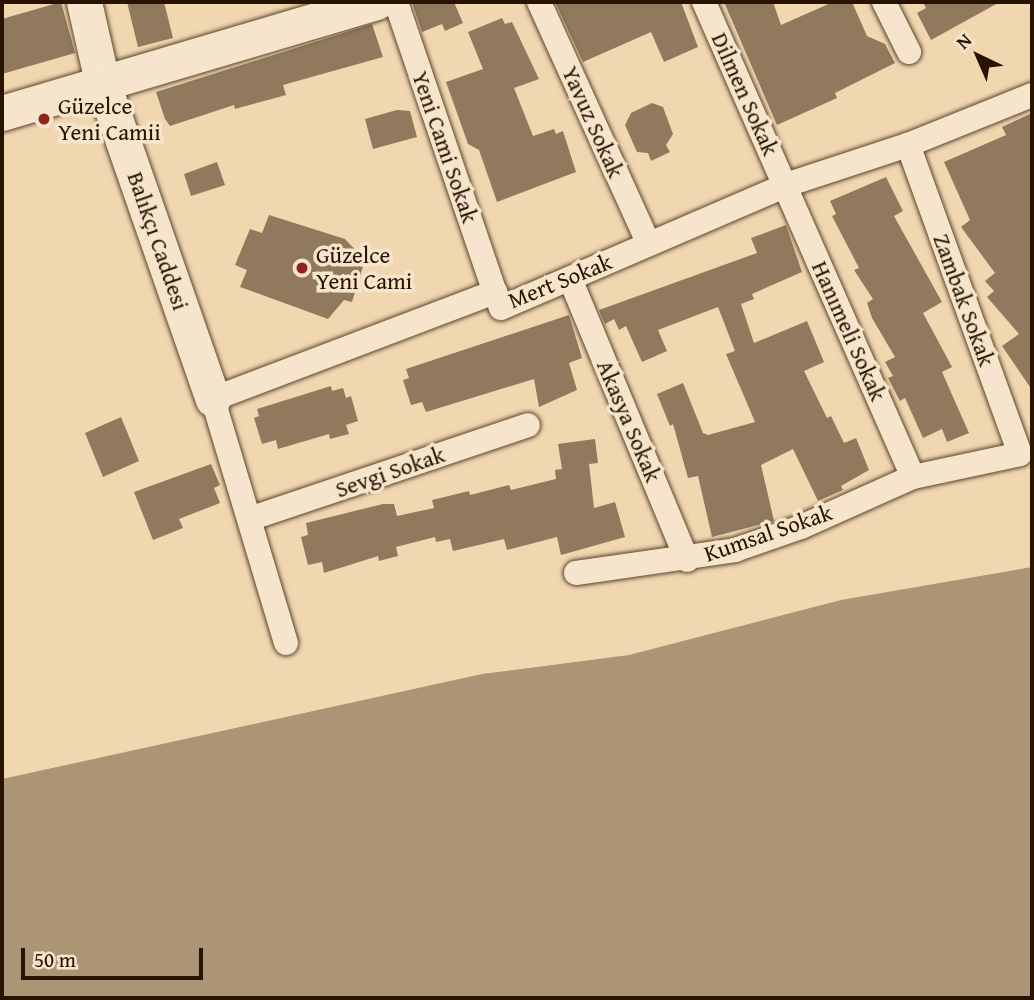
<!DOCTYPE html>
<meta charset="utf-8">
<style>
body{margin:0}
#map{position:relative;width:1034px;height:1000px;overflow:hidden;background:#f1d7b0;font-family:"Gentium Book Plus",serif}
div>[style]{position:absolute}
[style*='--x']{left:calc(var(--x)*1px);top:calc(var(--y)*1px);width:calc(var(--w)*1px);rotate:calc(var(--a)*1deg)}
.water>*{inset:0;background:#ac9574}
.building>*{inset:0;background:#90795c}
.roads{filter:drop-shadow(0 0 2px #5a452c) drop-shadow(0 0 2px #5a452c)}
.minor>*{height:24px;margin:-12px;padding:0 12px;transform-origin:12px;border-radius:12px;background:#f6e5cc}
.secondary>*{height:35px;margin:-17.5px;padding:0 17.5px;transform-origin:17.5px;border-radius:17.5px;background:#f6e5cc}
.dots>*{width:19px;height:19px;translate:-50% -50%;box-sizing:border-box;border:4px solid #f6e5cc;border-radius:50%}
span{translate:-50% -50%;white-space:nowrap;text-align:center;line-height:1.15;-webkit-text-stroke:7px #f6e5cc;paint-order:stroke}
.street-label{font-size:23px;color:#271400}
.poi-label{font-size:23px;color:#271400}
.left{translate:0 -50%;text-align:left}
.frame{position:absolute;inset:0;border:4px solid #271400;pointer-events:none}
.north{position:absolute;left:943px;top:21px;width:70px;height:70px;-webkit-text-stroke:5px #f6e5cc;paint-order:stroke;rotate:316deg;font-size:19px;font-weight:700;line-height:28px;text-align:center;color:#271400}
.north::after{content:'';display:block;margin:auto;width:24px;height:32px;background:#271400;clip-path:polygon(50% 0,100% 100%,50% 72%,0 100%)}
.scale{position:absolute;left:21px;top:948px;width:182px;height:32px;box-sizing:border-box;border:4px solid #271400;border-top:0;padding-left:9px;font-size:21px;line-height:24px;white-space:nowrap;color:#271400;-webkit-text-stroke:5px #f6e5cc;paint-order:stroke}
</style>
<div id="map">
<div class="water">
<i style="clip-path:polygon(1032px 567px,1032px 998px,2px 998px,2px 779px,482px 674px,629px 655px,841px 600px)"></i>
</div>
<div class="building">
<i style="clip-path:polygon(61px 2px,75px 53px,2px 74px,2px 19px)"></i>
<i style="clip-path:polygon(127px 2px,164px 2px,173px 38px,138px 47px)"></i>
<i style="clip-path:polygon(412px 2px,454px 2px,463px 23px,445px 31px,442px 24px,422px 32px)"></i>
<i style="clip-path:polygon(555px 2px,681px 2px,698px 47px,664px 62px,651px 32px,583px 62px)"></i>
<i style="clip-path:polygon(724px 2px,773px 2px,781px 25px,833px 2px,852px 2px,867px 36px,885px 44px,895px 63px,835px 93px,837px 98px,777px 125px)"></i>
<i style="clip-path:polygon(923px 2px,1000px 2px,931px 40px,917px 13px,926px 8px)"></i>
<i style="clip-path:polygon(502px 18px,505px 24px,512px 22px,539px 79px,514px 88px,533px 136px,554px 129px,556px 134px,563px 131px,576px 172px,497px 202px,479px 150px,468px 144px,446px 82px,483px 69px,468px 32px)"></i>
<i style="clip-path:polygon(372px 24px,383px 57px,283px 85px,286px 95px,235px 109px,234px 105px,170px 126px,165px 119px,156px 92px)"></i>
<i style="clip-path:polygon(652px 103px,663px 107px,673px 134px,666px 145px,670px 152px,651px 161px,648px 153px,637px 152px,625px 125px,631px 113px)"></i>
<i style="clip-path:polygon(397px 110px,410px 111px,417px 137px,373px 149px,365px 119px)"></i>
<i style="clip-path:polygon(1032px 113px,1032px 390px,1002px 346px,1019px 334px,987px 297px,994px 291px,985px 281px,995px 273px,961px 227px,970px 220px,944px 162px,1006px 135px,1002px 127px)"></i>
<i style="clip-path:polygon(217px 162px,225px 185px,191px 196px,184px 174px)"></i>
<i style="clip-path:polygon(886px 177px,903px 211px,894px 216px,942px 302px,923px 313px,952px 367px,942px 372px,969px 433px,947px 442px,942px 429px,923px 438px,905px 398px,900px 401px,888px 378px,893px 376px,885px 362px,895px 357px,872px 318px,867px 303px,873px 299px,854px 270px,859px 268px,832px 216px,836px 214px,830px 201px)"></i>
<i style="clip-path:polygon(269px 215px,345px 239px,365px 260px,352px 302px,344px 300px,328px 319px,240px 287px,247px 270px,235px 265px,250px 229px,262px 233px)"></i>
<i style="clip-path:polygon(786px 225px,802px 272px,752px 294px,754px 299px,741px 304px,754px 343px,807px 321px,824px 362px,804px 371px,827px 418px,831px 416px,844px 443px,856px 438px,869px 470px,841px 486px,843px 490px,818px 501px,793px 449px,761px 465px,774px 521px,712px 537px,698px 476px,688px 478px,673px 424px,670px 426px,657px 394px,683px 383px,703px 433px,708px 435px,755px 422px,726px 354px,735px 351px,718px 307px,658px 330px,667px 351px,642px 362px,626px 326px,619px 330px,614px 319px,605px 324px,599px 310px,757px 253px,751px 238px)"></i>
<i style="clip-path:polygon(569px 315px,582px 358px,569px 363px,577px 390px,539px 407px,534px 379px,426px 412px,422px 402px,411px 405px,403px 380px,409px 378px,406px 369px)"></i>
<i style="clip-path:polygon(331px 386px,332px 391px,343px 388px,346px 398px,351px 396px,358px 421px,346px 425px,349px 434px,330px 439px,329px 434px,278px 449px,276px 440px,262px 444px,254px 418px,259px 416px,257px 409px)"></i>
<i style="clip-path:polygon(121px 417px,139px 461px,103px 477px,85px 433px)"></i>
<i style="clip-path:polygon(595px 439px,598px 463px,589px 464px,594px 508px,615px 502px,625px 537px,561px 555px,557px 537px,507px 550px,504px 539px,453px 551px,450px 539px,436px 542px,435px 537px,396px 547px,398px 556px,379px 561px,378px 556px,324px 573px,322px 562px,308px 565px,301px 537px,308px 535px,306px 523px,383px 504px,394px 504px,397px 516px,434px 508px,432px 500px,469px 491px,470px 495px,509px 485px,511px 490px,556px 479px,555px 470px,562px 469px,558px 444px)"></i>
<i style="clip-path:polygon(211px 464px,220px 485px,214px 488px,220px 503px,179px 519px,183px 528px,153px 540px,134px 492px)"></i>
</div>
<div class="roads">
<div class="minor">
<i style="--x:396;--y:2;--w:306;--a:71.2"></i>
<i style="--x:539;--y:2;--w:264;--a:65.6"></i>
<i style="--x:704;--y:2;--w:519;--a:66.25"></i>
<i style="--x:884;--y:2;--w:56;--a:63.4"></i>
<i style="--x:571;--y:281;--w:302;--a:67.4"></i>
<i style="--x:252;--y:518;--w:291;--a:-18.6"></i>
<i style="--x:576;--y:573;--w:161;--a:-8.2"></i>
<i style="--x:735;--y:550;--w:70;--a:-19.2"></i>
<i style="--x:801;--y:527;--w:123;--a:-24.1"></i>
<i style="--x:913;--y:477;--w:109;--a:-12.1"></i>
<i style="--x:1020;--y:454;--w:329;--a:-109.9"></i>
<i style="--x:286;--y:643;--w:255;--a:-106.7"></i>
<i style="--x:213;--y:399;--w:302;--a:-20.8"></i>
<i style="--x:495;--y:292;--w:17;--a:69"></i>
<i style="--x:501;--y:308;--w:310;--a:-23.3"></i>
<i style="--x:786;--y:185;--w:128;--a:-18.2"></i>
<i style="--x:908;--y:145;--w:134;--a:-22"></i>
</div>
<div class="secondary">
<i style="--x:84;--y:2;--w:81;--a:77.2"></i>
<i style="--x:102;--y:81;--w:337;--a:70.8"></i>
<i style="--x:2;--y:113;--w:390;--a:-16.5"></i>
</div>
</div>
<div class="dots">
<i style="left:44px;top:119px;background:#8f2418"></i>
<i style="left:302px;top:268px;background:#8f2418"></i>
</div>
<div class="street-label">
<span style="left:745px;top:94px;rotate:66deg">Dilmen Sokak</span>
<span style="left:593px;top:122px;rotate:66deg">Yavuz Sokak</span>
<span style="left:445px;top:147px;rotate:71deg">Yeni Cami Sokak</span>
<span style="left:158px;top:241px;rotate:71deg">Balıkçı Caddesi</span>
<span style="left:560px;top:281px;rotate:-22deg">Mert Sokak</span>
<span style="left:964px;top:300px;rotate:70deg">Zambak Sokak</span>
<span style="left:849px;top:331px;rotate:66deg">Hanımeli Sokak</span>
<span style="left:629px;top:421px;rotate:67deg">Akasya Sokak</span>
<span style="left:390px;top:472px;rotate:-19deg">Sevgi Sokak</span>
<span style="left:768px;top:533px;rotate:-19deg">Kumsal Sokak</span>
</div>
<div class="poi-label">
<span class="left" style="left:58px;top:119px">Güzelce<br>Yeni Camii</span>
<span class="left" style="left:316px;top:268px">Güzelce<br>Yeni Cami</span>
</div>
<div class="frame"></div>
<div class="north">N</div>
<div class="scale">50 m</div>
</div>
